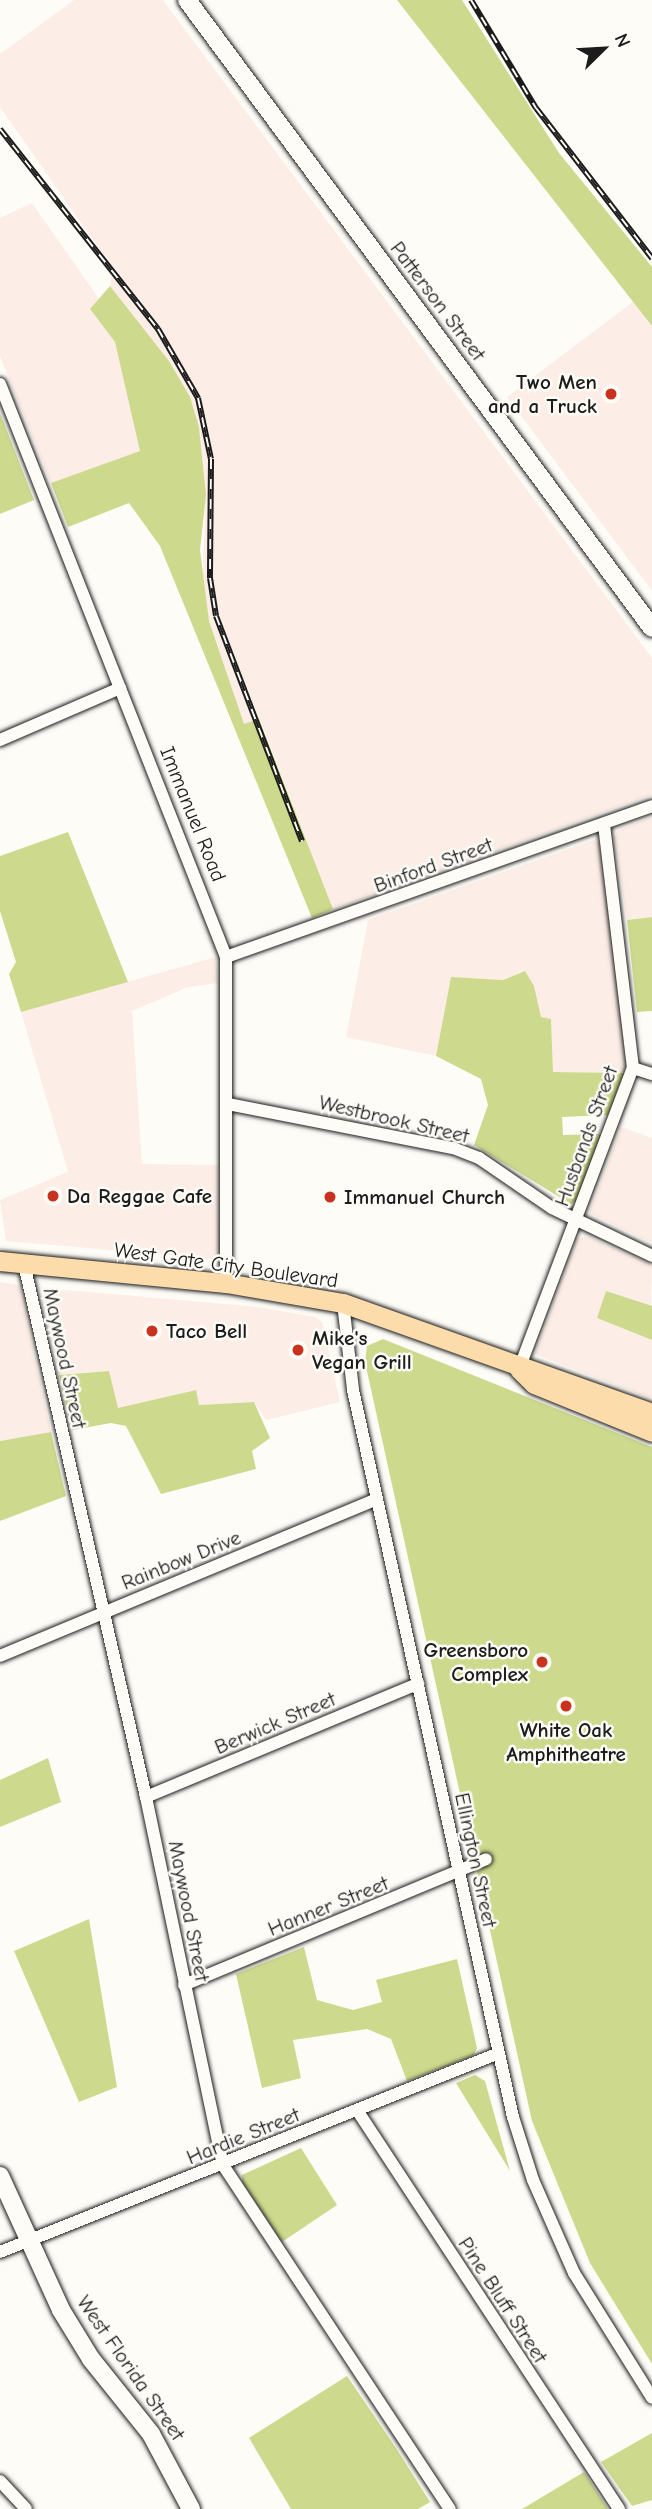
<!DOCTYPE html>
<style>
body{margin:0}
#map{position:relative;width:652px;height:2509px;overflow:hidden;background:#fdfcf7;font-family:"Comic Neue",sans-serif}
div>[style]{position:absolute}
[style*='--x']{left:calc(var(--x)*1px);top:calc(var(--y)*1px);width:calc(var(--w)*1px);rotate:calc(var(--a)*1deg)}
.built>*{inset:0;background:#fcede6}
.green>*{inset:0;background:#cdda8d}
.roads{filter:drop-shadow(0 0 2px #1c1c1c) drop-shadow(0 0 2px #1c1c1c)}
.minor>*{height:12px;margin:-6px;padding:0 6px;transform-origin:6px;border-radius:6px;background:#fdfcf7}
.secondary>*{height:18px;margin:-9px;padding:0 9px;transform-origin:9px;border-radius:9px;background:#fdfcf7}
.primary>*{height:19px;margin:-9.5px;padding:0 9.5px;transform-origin:9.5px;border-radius:9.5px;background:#fddcac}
.rail>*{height:6px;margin-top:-3px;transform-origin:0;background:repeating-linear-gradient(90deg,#fdfcf7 0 10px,#1c1c1c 0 20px);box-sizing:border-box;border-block:2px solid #1c1c1c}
.dots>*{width:19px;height:19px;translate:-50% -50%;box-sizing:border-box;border:4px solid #fdfcf7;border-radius:50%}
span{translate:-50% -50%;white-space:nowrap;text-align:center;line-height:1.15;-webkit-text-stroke:5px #fdfcf7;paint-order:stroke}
.street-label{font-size:21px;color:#1c1c1c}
.poi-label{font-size:21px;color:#1c1c1c;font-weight:700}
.right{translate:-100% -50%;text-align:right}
.left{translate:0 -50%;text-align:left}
.north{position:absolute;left:568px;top:14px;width:70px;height:70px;-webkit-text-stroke:5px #fdfcf7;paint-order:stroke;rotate:66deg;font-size:19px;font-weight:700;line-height:28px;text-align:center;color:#1c1c1c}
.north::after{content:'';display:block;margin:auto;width:24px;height:32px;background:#1c1c1c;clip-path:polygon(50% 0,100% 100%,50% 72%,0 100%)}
</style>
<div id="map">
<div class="built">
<i style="clip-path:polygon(74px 0,163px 0,652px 658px,652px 795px,333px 909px,260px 719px,244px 725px,209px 621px,202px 584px,206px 495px,199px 427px,169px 361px,110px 286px,112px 267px,0 107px,0 54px)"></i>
<i style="clip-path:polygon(32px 203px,99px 299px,90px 309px,115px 342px,141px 451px,51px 483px,0 356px,0 218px)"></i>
<i style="clip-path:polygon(634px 301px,652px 326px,652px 591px,507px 397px)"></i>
<i style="clip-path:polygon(652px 817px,652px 917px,627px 920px,614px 837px,618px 830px)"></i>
<i style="clip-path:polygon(594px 840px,600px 844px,626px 1057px,624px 1073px,553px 1072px,551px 1020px,541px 1018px,534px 986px,524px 971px,503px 980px,451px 977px,436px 1056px,346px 1037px,368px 920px)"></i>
<i style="clip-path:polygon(216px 957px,218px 983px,188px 987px,132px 1011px,142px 1164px,218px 1165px,219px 1252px,215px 1259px,6px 1241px,0 1200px,68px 1172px,21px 1012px)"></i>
<i style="clip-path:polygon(621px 1127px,652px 1138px,652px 1243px,589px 1213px)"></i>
<i style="clip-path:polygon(586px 1236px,652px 1265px,651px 1309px,597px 1318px,652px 1340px,652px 1399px,535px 1354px,577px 1239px)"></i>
<i style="clip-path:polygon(0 1282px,20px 1285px,51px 1432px,0 1441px)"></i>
<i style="clip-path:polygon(43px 1288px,258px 1307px,315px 1317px,322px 1322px,340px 1402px,266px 1420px,254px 1402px,199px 1405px,195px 1390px,117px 1409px,108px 1371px,59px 1375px)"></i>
</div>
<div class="green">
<i style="clip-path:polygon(397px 0,462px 0,559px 153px,652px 267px,652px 326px)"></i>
<i style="clip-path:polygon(110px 286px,169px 361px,190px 397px,199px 427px,206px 495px,200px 550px,209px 621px,244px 724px,259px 719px,333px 909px,312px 918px,160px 546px,129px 503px,68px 527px,51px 483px,140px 451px,115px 342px,90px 309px)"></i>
<i style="clip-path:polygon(0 413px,34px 500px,0 514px)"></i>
<i style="clip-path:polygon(68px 832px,128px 982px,21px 1012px,9px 974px,16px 962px,0 911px,0 856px)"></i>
<i style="clip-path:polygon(652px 917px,652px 1011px,637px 1012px,627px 920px)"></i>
<i style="clip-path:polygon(525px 971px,534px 986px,541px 1017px,551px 1019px,553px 1072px,624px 1073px,608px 1115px,562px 1117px,563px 1135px,601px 1134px,577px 1200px,571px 1204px,474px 1145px,488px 1105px,481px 1079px,436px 1056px,451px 977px,503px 980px)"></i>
<i style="clip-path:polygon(606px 1291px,652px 1306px,652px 1340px,597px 1318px)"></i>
<i style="clip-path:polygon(383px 1339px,652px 1447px,652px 2364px,590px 2263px,532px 2121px,365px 1362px,367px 1346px)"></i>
<i style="clip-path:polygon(109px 1371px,118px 1408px,196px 1390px,199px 1405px,254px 1402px,270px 1438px,252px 1451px,256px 1469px,161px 1494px,126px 1426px,111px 1423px,72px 1430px,59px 1375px)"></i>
<i style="clip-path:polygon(51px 1432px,66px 1496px,0 1521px,0 1441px)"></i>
<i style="clip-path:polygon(48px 1758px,61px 1802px,0 1827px,0 1780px)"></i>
<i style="clip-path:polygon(89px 1919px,117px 2087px,79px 2102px,14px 1951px)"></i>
<i style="clip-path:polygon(304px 1947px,317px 2000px,353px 2010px,382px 2002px,376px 1980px,457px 1959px,477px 2048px,474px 2055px,407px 2081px,391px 2039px,367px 2029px,293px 2040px,301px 2078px,262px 2088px,236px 1974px)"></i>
<i style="clip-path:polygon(475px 2075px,485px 2081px,510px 2171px,456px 2083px)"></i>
<i style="clip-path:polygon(301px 2148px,337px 2205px,282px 2242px,242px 2182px,242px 2175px)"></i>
<i style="clip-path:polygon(347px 2376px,396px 2448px,430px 2502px,418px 2509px,291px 2509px,249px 2438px)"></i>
<i style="clip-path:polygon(652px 2433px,652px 2500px,632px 2506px,601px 2462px)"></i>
<i style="clip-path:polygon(584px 2472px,608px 2509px,522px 2509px)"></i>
</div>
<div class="roads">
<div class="minor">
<i style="--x:0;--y:384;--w:616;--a:68.47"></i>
<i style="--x:226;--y:957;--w:326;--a:90"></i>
<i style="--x:0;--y:740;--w:131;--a:-23.4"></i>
<i style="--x:226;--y:957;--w:452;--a:-19.5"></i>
<i style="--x:633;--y:1068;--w:20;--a:18"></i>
<i style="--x:228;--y:1104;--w:229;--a:11.1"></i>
<i style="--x:453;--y:1148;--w:28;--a:21"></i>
<i style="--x:479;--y:1158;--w:88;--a:34.4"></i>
<i style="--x:552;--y:1208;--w:111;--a:25.6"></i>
<i style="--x:24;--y:1264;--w:547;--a:77.11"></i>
<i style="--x:146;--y:1797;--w:376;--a:78.2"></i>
<i style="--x:223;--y:2165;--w:412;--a:56.6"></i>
<i style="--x:343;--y:1303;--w:88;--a:83.4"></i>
<i style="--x:353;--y:1390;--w:744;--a:77.59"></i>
<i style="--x:513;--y:2117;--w:66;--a:72.4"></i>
<i style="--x:533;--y:2180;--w:102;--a:66.2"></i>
<i style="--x:574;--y:2273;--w:147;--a:58"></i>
<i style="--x:519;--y:1369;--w:322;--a:-69.3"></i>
<i style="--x:633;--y:1068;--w:246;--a:-96.8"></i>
<i style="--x:0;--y:1656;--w:408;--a:-22.6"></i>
<i style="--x:146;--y:1797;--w:295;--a:-22.6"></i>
<i style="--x:184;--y:1985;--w:327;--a:-22.6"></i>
<i style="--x:357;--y:2110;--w:477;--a:56.7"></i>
<i style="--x:0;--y:2252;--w:537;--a:-21.74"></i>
<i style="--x:0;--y:2481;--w:38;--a:47"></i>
</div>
<div class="secondary">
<i style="--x:187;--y:0;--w:781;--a:53.48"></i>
<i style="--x:0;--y:2176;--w:147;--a:65.5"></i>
<i style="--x:61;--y:2310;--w:57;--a:58.5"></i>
<i style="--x:91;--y:2359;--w:96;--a:51.3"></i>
<i style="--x:151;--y:2434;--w:85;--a:61.9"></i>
</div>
<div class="primary">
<i style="--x:0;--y:1261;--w:227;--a:5.6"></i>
<i style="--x:226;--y:1283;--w:119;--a:9.7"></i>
<i style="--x:343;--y:1303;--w:328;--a:19.6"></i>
<i style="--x:519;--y:1369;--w:21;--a:45"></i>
<i style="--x:534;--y:1384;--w:127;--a:22.1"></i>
</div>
</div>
<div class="rail">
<i style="--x:471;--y:0;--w:126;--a:59"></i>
<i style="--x:536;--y:108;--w:190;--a:52.3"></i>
<i style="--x:0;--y:129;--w:255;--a:51.7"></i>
<i style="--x:158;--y:329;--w:80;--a:59.9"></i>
<i style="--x:198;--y:398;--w:62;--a:78"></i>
<i style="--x:211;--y:459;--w:119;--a:90.5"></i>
<i style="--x:210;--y:578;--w:38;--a:81"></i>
<i style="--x:216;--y:616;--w:241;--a:69.1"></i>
</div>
<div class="dots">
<i style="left:611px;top:394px;background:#c8321e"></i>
<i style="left:53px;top:1196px;background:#c8321e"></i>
<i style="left:330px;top:1197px;background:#c8321e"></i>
<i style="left:152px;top:1331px;background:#c8321e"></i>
<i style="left:298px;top:1350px;background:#c8321e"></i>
<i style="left:542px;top:1662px;background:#c8321e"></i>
<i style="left:566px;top:1706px;background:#c8321e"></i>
</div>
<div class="street-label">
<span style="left:438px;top:301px;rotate:53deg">Patterson Street</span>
<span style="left:193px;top:814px;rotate:68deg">Immanuel Road</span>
<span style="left:433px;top:865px;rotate:-20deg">Binford Street</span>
<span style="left:394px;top:1119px;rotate:13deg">Westbrook Street</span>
<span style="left:586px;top:1136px;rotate:-70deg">Husbands Street</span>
<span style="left:226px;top:1265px;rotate:8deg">West Gate City Boulevard</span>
<span style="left:65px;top:1358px;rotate:78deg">Maywood Street</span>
<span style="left:181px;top:1560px;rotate:-22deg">Rainbow Drive</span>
<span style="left:275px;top:1723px;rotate:-23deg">Berwick Street</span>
<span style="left:476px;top:1860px;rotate:78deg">Ellington Street</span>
<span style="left:328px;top:1906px;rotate:-22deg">Hanner Street</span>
<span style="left:189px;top:1911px;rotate:79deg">Maywood Street</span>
<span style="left:243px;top:2136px;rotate:-22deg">Hardie Street</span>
<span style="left:503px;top:2300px;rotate:57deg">Pine Bluff Street</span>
<span style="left:131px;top:2368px;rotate:55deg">West Florida Street</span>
</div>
<div class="poi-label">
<span class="right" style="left:597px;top:394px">Two Men<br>and a Truck</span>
<span class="left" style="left:67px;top:1196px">Da Reggae Cafe</span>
<span class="left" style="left:344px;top:1197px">Immanuel Church</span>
<span class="left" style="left:166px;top:1331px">Taco Bell</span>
<span class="left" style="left:312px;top:1350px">Mike's<br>Vegan Grill</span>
<span class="right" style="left:528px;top:1662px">Greensboro<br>Complex</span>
<span style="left:566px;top:1742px">White Oak<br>Amphitheatre</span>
</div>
<div class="north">N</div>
</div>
